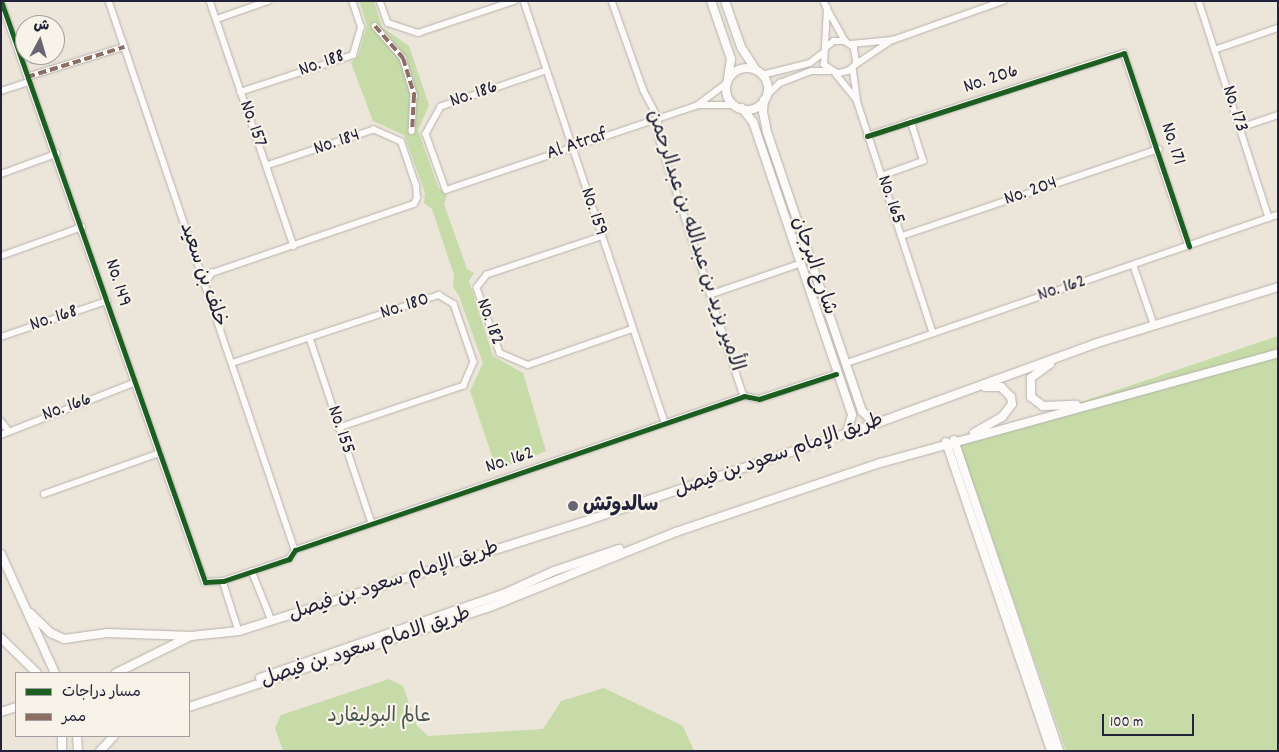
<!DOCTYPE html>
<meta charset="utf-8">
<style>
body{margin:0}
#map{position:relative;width:1279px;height:752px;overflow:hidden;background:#ece5da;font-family:Dekko,"Playpen Sans Arabic",sans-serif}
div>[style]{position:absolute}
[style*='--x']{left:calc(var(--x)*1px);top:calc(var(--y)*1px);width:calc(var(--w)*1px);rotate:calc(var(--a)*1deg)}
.green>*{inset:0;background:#c6dba8}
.roads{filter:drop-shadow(0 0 1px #b6b1ac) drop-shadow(0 0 1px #b6b1ac)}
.street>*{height:5.5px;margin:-2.75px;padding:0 2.75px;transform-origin:2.75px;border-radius:2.75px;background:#fcfbf9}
.secondary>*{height:8px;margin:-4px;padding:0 4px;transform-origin:4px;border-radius:4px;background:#fcfbf9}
.secondary>.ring{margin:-4px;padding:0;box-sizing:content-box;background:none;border:8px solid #fcfbf9;border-radius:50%}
.quiet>*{height:4px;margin-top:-2px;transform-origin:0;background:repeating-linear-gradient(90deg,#8d6e63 0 8px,transparent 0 12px)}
.cycleway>*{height:5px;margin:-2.5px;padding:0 2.5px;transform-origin:2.5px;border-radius:2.5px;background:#1b5e20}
.dots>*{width:14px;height:14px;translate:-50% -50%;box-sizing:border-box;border:2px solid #f7f3e8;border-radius:50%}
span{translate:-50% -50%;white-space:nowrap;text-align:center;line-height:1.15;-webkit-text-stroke:4.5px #f7f3e8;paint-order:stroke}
.street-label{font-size:20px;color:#22223b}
.poi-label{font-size:20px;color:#22223b;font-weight:700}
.left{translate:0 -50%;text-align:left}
.park-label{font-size:20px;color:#4a5750}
.frame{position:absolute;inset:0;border:2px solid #22223b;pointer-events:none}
.legend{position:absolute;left:15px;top:672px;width:175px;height:65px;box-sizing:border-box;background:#f7f3e8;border:1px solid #a29fa3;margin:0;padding:6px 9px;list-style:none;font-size:15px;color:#22223b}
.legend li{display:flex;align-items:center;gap:10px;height:25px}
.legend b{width:25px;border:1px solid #a29fa3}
.north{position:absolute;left:15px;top:15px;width:50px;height:50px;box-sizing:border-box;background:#f7f3e8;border:1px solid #a29fa3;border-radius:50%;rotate:6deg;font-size:14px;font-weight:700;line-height:20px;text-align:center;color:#22223b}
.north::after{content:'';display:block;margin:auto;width:18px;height:22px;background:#696673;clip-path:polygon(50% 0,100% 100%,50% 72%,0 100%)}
.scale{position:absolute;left:1102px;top:714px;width:92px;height:22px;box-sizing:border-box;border:2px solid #22223b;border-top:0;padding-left:6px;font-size:15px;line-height:18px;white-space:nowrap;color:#22223b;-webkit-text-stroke:4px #f7f3e8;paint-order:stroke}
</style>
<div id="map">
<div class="green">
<i style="clip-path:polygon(359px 1px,374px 1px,382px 27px,409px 46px,429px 105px,418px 130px,438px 187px,447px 195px,444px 204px,467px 269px,474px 273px,469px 281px,493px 356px,523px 373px,546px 451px,523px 461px,496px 468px,470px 391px,483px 363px,459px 296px,453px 287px,454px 275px,432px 209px,424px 203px,425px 193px,404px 135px,373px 121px,351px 63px,358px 56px,367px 25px)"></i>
<i style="clip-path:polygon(1278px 336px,1278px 751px,1066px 751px,959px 443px)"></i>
<i style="clip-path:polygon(389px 679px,403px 686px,417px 726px,428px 736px,543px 729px,561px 701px,604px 688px,683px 726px,694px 751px,283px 751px,275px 728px,281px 715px)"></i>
</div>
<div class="roads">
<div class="street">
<i style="--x:1;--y:1;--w:616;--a:70.65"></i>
<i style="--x:205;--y:582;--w:18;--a:-3"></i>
<i style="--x:223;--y:581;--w:70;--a:-18.4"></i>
<i style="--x:289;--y:559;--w:11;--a:-56"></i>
<i style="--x:295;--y:550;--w:475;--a:-18.9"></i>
<i style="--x:744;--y:396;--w:15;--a:11"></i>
<i style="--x:759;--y:399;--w:81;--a:-18"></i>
<i style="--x:109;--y:1;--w:580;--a:71.28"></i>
<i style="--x:210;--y:1;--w:259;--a:71.1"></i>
<i style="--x:380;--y:1;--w:23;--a:70"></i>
<i style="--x:388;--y:23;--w:32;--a:18"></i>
<i style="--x:418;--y:33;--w:101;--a:-18.4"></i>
<i style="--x:524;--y:1;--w:444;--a:71.5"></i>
<i style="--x:612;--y:1;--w:96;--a:70.4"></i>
<i style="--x:644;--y:91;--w:30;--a:62"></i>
<i style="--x:658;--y:117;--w:21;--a:87"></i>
<i style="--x:659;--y:138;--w:272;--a:71.8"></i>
<i style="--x:824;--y:1;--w:8;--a:67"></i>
<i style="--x:1199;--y:1;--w:228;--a:72.1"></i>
<i style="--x:217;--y:19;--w:54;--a:-19.4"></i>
<i style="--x:375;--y:26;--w:43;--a:48.8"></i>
<i style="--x:403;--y:58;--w:39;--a:73"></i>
<i style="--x:414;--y:95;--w:36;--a:93"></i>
<i style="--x:893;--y:40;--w:117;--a:-19.5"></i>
<i style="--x:851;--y:44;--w:42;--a:-5.4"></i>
<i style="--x:893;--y:40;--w:43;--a:146.3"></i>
<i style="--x:825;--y:48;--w:11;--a:-38"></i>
<i style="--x:834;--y:41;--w:11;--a:0"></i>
<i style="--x:845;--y:41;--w:11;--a:34"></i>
<i style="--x:854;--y:47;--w:17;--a:80"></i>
<i style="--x:857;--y:64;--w:11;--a:139"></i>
<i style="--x:849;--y:71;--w:11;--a:165"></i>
<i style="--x:838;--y:74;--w:17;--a:-147"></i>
<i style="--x:824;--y:65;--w:57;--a:-87"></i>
<i style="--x:827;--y:8;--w:38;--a:61"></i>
<i style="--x:1214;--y:50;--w:68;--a:-19"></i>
<i style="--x:853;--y:68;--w:30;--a:82"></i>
<i style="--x:546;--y:71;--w:111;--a:161.1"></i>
<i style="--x:441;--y:107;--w:31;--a:119"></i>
<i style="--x:426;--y:134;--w:59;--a:70.3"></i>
<i style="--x:446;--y:190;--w:266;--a:-18.6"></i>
<i style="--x:836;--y:74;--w:33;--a:51"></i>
<i style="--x:857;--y:100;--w:245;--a:71.9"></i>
<i style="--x:762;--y:75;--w:49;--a:-14"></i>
<i style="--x:810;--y:63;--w:16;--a:-38"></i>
<i style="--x:27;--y:77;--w:102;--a:-17.2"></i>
<i style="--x:725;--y:85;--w:34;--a:143"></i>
<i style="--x:698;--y:105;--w:35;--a:0"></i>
<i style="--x:1;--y:91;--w:29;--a:-18"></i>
<i style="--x:240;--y:92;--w:119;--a:-18.1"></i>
<i style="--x:353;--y:55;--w:29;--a:-74"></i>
<i style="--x:361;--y:27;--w:28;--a:-109"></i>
<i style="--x:767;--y:95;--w:18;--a:-43"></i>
<i style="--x:780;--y:83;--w:34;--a:-21"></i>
<i style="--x:812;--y:71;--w:18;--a:0"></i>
<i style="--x:1240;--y:128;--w:40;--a:-18.9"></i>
<i style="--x:867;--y:136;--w:270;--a:-17.9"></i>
<i style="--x:1124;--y:53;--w:204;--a:71.4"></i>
<i style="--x:1;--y:174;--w:59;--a:-20"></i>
<i style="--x:881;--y:176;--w:45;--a:-19.7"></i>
<i style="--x:923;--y:161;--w:41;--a:-107.1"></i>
<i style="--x:902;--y:236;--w:271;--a:-18.7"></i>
<i style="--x:601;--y:237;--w:120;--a:161.6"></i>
<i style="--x:487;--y:275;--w:16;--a:128"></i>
<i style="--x:477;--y:288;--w:69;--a:70.5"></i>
<i style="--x:500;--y:353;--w:30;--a:23"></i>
<i style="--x:528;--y:365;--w:110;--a:-19.1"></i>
<i style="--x:1;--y:256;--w:86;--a:-19.7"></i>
<i style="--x:1134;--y:266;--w:61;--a:71"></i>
<i style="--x:204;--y:284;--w:14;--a:-54"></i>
<i style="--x:212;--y:273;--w:213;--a:-18.9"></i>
<i style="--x:414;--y:204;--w:7;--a:-63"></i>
<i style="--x:417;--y:198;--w:12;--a:-95"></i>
<i style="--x:416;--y:186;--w:46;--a:-108.8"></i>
<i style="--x:401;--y:142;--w:30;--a:-156"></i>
<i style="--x:374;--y:130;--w:113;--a:161.4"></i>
<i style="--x:712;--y:294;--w:92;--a:-19"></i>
<i style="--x:1;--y:337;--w:112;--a:-18.8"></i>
<i style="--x:310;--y:338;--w:195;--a:71.5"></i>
<i style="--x:232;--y:363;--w:218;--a:-18.2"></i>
<i style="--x:439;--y:295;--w:17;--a:31"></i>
<i style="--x:454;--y:304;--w:61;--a:71"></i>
<i style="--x:474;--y:362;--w:26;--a:113"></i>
<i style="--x:464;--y:386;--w:132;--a:161.4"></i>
<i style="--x:847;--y:363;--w:456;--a:-19"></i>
<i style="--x:1;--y:421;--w:11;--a:52"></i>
<i style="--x:1;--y:435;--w:143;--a:-21.4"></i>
<i style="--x:44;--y:494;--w:123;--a:-19.5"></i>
<i style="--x:252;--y:571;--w:54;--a:68.2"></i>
<i style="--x:223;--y:581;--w:52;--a:72.3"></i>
</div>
<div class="secondary">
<i style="--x:711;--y:1;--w:61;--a:71"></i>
<i style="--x:731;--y:59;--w:19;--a:99"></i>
<i style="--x:725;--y:1;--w:49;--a:70.8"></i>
<i style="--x:741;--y:47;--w:27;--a:57"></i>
<i class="ring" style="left:726px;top:68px;width:34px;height:34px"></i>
<i style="--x:764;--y:100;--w:12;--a:95"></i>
<i style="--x:763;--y:112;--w:20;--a:79"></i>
<i style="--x:767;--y:132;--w:295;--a:71.2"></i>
<i style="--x:862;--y:411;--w:11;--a:45"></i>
<i style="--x:870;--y:419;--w:8;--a:14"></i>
<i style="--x:742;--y:108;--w:18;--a:52"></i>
<i style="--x:753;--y:122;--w:309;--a:71.3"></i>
<i style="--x:852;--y:415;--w:18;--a:106"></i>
<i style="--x:1050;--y:364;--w:24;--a:144"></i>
<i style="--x:1031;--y:378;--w:19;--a:90"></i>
<i style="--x:1031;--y:397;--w:15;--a:37"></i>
<i style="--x:1043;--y:406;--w:33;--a:-2"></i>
<i style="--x:974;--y:433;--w:32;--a:-30"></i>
<i style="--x:1002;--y:417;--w:16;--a:-52"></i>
<i style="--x:1012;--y:404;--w:7;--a:-98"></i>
<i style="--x:1011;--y:397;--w:14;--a:-135"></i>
<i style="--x:1001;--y:387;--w:16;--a:180"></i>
<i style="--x:954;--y:440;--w:328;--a:71.3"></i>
<i style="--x:946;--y:442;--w:326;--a:71.2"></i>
<i style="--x:1;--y:554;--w:131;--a:65.6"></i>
<i style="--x:30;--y:613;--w:29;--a:44"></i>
<i style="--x:51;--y:633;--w:14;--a:25"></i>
<i style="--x:64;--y:639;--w:43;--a:-7.9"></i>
<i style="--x:107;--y:633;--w:84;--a:2"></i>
<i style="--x:191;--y:636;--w:48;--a:-5.9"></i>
<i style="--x:239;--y:631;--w:361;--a:-17.6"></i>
<i style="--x:583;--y:522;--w:313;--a:-18.6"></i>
<i style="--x:880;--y:422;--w:228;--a:-20"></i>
<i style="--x:1094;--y:344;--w:193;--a:-17.2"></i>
<i style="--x:1;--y:638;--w:50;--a:44.2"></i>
<i style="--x:116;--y:673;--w:81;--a:-26.3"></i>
<i style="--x:260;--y:678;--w:260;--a:-19.1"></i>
<i style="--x:506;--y:593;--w:53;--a:-24.6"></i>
<i style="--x:554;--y:571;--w:69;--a:-18.7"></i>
<i style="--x:189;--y:707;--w:317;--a:-18.4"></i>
<i style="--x:490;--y:607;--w:201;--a:-22"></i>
<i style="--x:676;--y:532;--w:215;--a:-18.7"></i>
<i style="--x:880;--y:463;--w:413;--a:-15.4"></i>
<i style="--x:1;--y:712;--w:16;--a:-18"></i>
<i style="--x:62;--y:736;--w:15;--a:90"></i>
<i style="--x:77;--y:736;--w:15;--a:86"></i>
<i style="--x:100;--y:751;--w:21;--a:-47"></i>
</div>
</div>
<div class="quiet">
<i style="--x:375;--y:26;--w:43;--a:48.8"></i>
<i style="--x:403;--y:58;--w:39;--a:73"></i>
<i style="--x:414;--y:95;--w:36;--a:93"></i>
<i style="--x:27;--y:77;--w:102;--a:-17.2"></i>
</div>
<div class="cycleway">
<i style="--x:1;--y:1;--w:616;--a:70.65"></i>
<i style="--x:205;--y:582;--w:18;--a:-3"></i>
<i style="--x:223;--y:581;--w:70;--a:-18.4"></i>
<i style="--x:289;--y:559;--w:11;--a:-56"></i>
<i style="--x:295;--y:550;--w:475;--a:-18.9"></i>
<i style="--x:744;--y:396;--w:15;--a:11"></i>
<i style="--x:759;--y:399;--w:81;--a:-18"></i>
<i style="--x:867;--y:136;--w:270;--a:-17.9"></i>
<i style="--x:1124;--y:53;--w:204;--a:71.4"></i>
</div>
<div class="dots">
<i style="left:573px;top:506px;background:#696673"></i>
</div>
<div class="street-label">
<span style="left:322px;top:64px;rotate:-20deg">No. 188</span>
<span style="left:991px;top:80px;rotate:-18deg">No. 206</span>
<span style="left:474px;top:95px;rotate:-19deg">No. 186</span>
<span style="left:1234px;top:109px;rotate:72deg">No. 173</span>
<span style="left:252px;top:124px;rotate:70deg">No. 157</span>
<span style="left:337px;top:143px;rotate:-19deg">No. 184</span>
<span style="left:1172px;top:144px;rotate:72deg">No. 171</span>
<span style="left:577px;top:145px;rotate:-19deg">Al Atraf</span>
<span style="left:1031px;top:192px;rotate:-19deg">No. 204</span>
<span style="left:890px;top:200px;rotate:71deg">No. 165</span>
<span style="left:593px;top:212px;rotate:71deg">No. 159</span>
<span style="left:694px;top:241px;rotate:72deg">الأمير يزيد بن عبدالله بن عبدالرحمن</span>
<span style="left:813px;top:266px;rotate:71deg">شارع البرجان</span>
<span style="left:202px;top:275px;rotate:71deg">خلف بن سعيد</span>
<span style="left:117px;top:283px;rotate:72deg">No. 149</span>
<span style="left:1062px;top:289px;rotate:-18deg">No. 162</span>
<span style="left:405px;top:307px;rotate:-18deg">No. 180</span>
<span style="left:54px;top:319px;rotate:-18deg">No. 168</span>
<span style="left:489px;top:322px;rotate:70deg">No. 182</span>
<span style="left:67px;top:408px;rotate:-20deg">No. 166</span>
<span style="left:340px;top:430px;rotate:71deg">No. 155</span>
<span style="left:779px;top:456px;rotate:-19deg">طريق الإمام سعود بن فيصل</span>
<span style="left:510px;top:461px;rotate:-18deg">No. 162</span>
<span style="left:394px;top:582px;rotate:-18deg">طريق الإمام سعود بن فيصل</span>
<span style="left:366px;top:648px;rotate:-18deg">طريق الامام سعود بن فيصل</span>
</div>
<div class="poi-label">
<span class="left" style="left:583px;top:506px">سالدوتش</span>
</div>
<div class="park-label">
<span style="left:379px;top:717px">عالم البوليفارد</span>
</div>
<div class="frame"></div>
<ul class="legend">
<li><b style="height:6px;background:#1b5e20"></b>مسار دراجات</li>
<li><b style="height:6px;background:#8d6e63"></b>ممر</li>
</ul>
<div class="north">ش</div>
<div class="scale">100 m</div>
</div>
